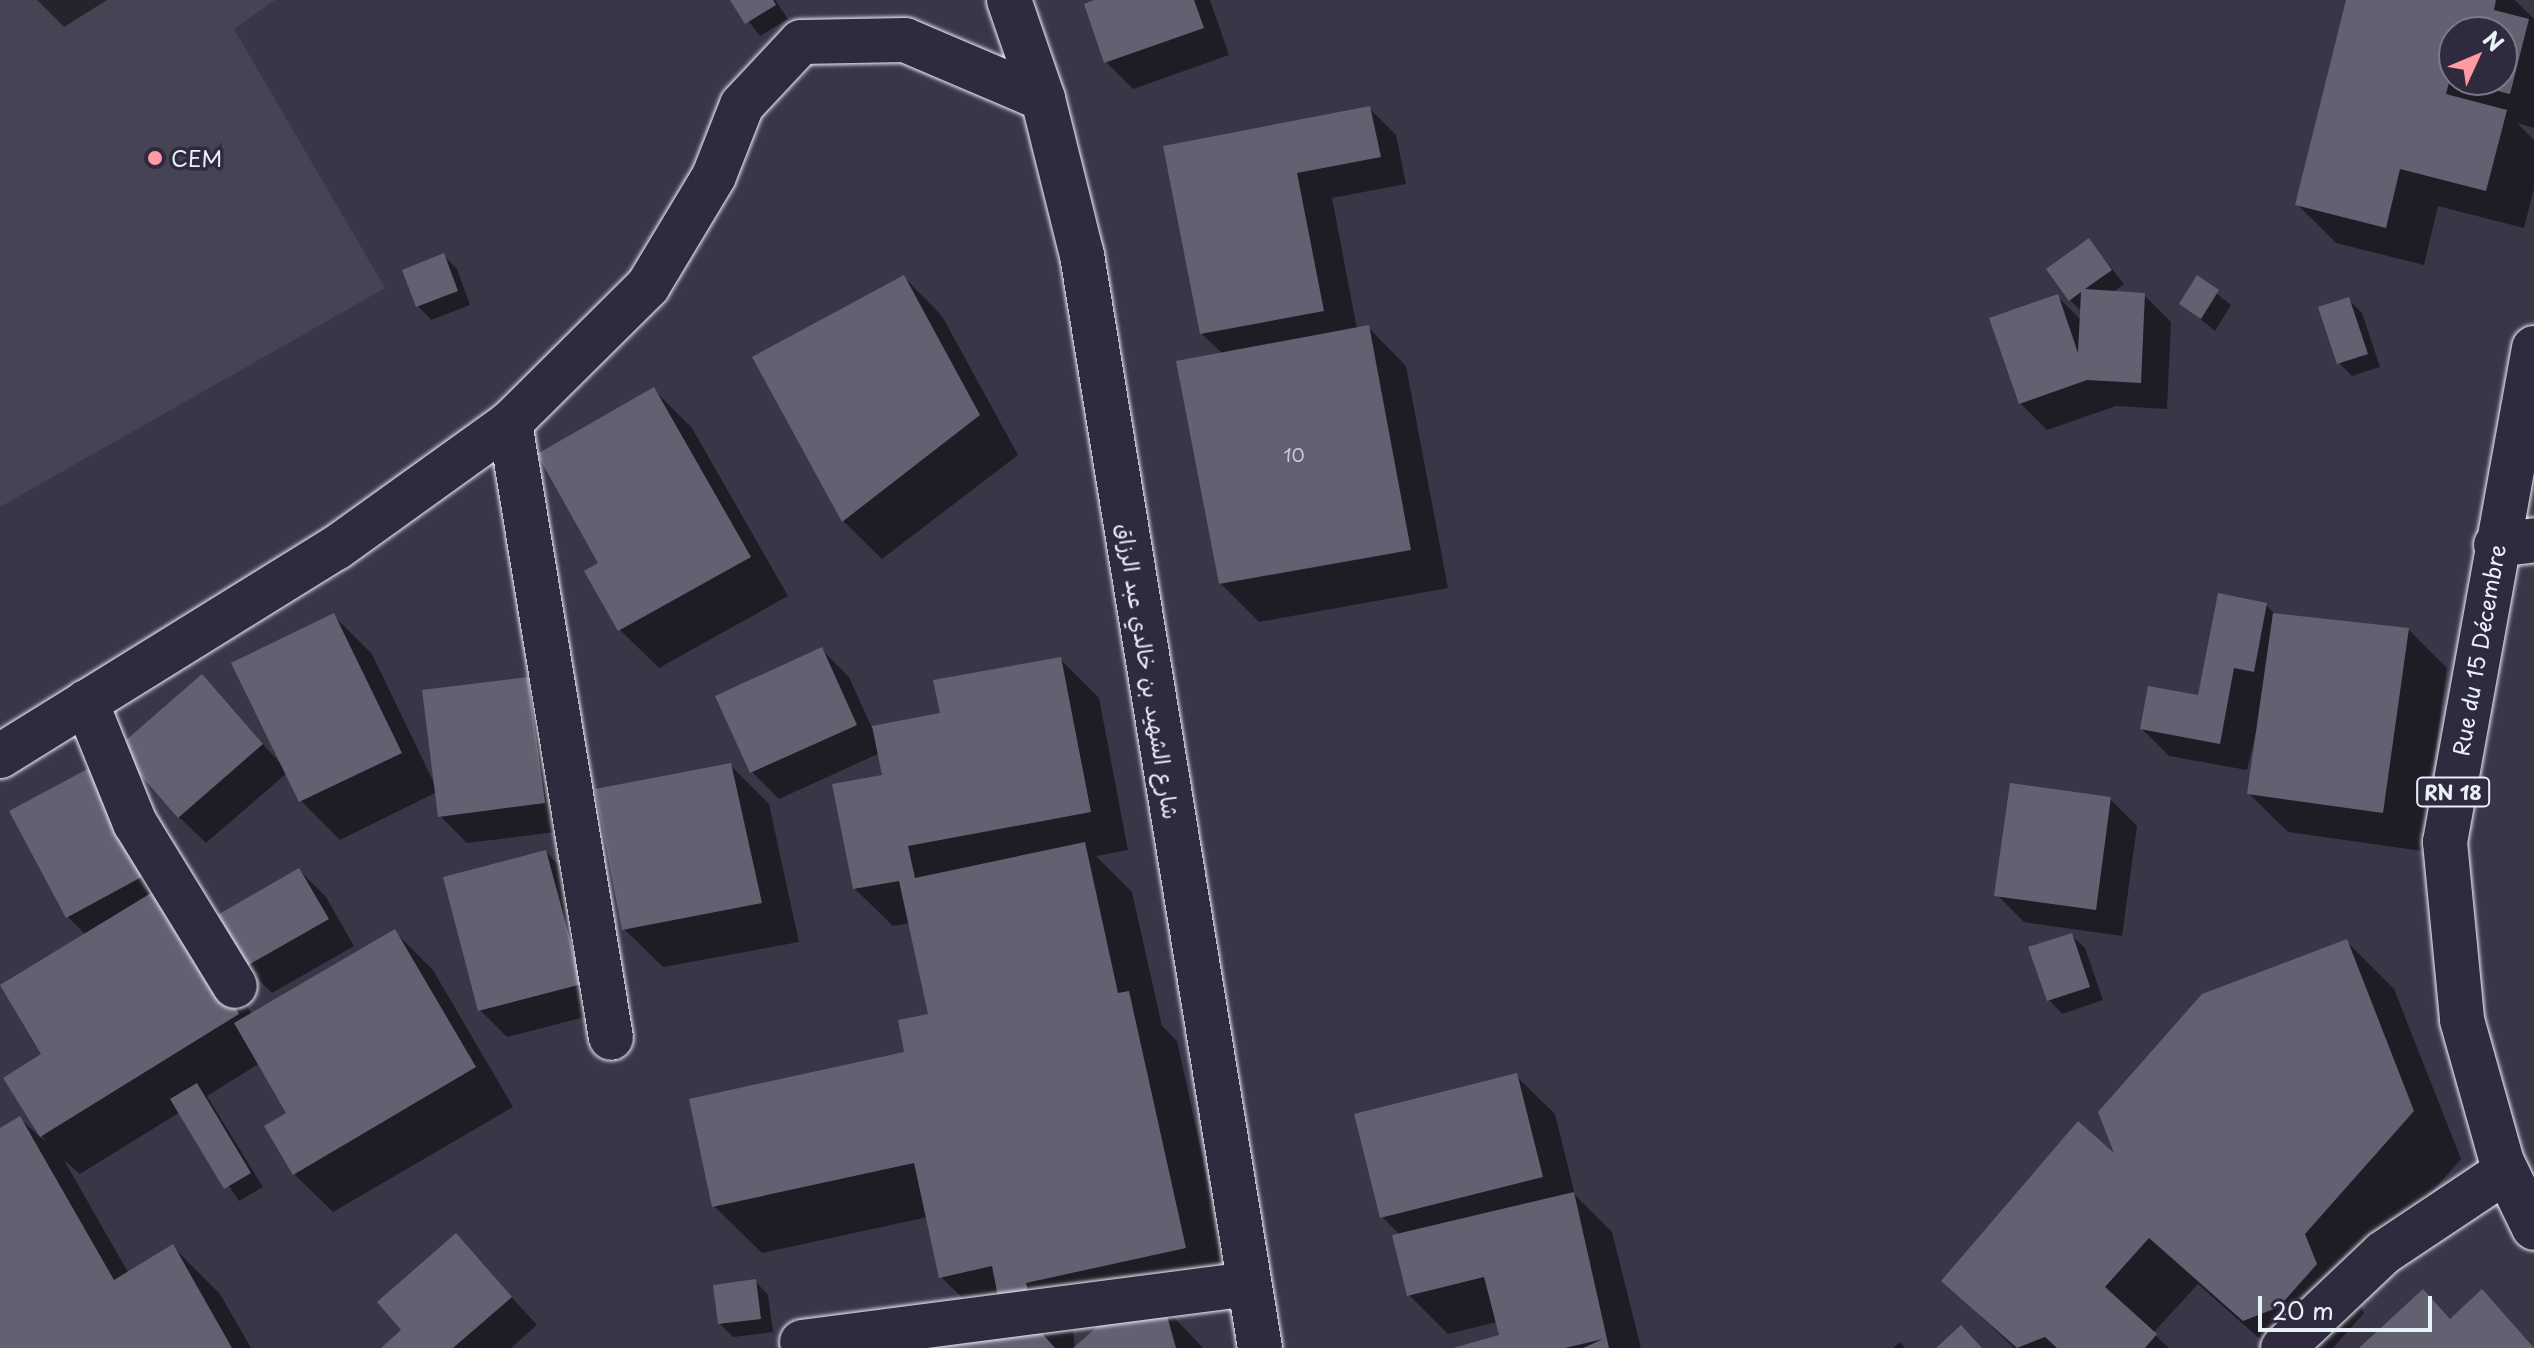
<!DOCTYPE html>
<meta charset="utf-8">
<style>
body{margin:0}
#map{position:relative;width:2534px;height:1348px;overflow:hidden;background:#3a3648;font-family:"Playpen Sans","Playpen Sans Arabic",sans-serif}
div>[style]{position:absolute}
[style*='--x']{left:calc(var(--x)*1px);top:calc(var(--y)*1px);width:calc(var(--w)*1px);rotate:calc(var(--a)*1deg)}
.built>*{inset:0;background:#464354}
.shadow>*{inset:0;background:#0007}
.building>*{inset:0;background:#636171}
.roads{filter:drop-shadow(0 0 2px #e8f1f8) drop-shadow(0 0 2px #e8f1f8)}
.minor>*{height:44px;margin:-22px;padding:0 22px;transform-origin:22px;border-radius:22px;background:#2f2a3d}
.major>*{height:44px;margin:-22px;padding:0 22px;transform-origin:22px;border-radius:22px;background:#2f2a3d}
.dots>*{width:22px;height:22px;translate:-50% -50%;box-sizing:border-box;border:4px solid #2f2a3d;border-radius:50%}
span{translate:-50% -50%;white-space:nowrap;text-align:center;line-height:1.15;-webkit-text-stroke:7px #2f2a3d;paint-order:stroke}
.number-label{font-size:18px;color:#c7cdd6}
.number-label span{-webkit-text-stroke-width:0}
.shield-label span{padding:2px 6px;background:#2f2a3d;border:2px solid;border-radius:6px;-webkit-text-stroke-width:0}
.shield-label{font-size:20px;color:#e8f1f8;font-weight:700}
.poi-label{font-size:22px;color:#e8f1f8}
.left{translate:0 -50%;text-align:left}
.street-label{font-size:22px;color:#e8f1f8}
.north{position:absolute;left:2438px;top:16px;width:80px;height:80px;box-sizing:border-box;background:#2f2a3d;border:2px solid #797a88;border-radius:50%;rotate:46deg;font-size:22px;font-weight:700;line-height:32px;text-align:center;color:#e8f1f8}
.north::after{content:'';display:block;margin:auto;width:28px;height:36px;background:#ff9aa2;clip-path:polygon(50% 0,100% 100%,50% 72%,0 100%)}
.scale{position:absolute;left:2258px;top:1296px;width:174px;height:36px;box-sizing:border-box;border:4px solid #e8f1f8;border-top:0;padding-left:10px;font-size:24px;line-height:28px;white-space:nowrap;color:#e8f1f8;-webkit-text-stroke:6px #2f2a3d;paint-order:stroke}
</style>
<div id="map">
<div class="built">
<i style="clip-path:polygon(0 0,275px 0,234px 29px,385px 288px,0 507px)"></i>
</div>
<div class="shadow">
<i style="clip-path:polygon(37px 0,107px 0,64px 27px)"></i>
<i style="clip-path:polygon(732px 0,775px 0,788px 19px,760px 36px)"></i>
<i style="clip-path:polygon(1100px 0,1210px 0,1229px 55px,1133px 89px,1106px 62px)"></i>
<i style="clip-path:polygon(evenodd,2348px 0,2515px 0,2534px 19px,2534px 128px,2517px 123px,2534px 140px,2534px 189px,2524px 228px,2438px 206px,2424px 265px,2336px 243px,2297px 204px,2348px 0,2454px 32px,2502px 32px,2502px 80px,2454px 80px,2454px 32px)"></i>
<i style="clip-path:polygon(1369px 108px,1396px 135px,1406px 184px,1332px 198px,1357px 329px,1368px 327px,1406px 366px,1448px 588px,1259px 622px,1220px 583px,1223px 354px,1202px 334px,1166px 148px)"></i>
<i style="clip-path:polygon(2089px 240px,2124px 284px,2112px 293px,2144px 295px,2171px 322px,2167px 409px,2116px 406px,2047px 430px,2020px 403px,2057px 296px,2082px 321px,2082px 312px,2070px 300px)"></i>
<i style="clip-path:polygon(443px 255px,457px 269px,470px 305px,431px 320px,418px 306px)"></i>
<i style="clip-path:polygon(904px 277px,942px 316px,1018px 455px,882px 559px,843px 521px)"></i>
<i style="clip-path:polygon(2197px 278px,2231px 305px,2215px 331px,2181px 303px)"></i>
<i style="clip-path:polygon(2348px 299px,2362px 313px,2380px 367px,2352px 376px,2339px 363px)"></i>
<i style="clip-path:polygon(654px 390px,692px 428px,788px 596px,659px 668px,620px 630px,587px 571px,601px 564px)"></i>
<i style="clip-path:polygon(2266px 605px,2277px 616px,2408px 629px,2447px 668px,2422px 851px,2288px 832px,2249px 794px,2260px 717px,2247px 770px,2169px 756px,2142px 729px,2200px 698px)"></i>
<i style="clip-path:polygon(333px 615px,372px 654px,435px 785px,528px 679px,555px 706px,571px 830px,467px 843px,440px 816px,437px 792px,340px 840px,301px 801px,287px 773px,206px 843px,179px 817px,202px 677px,281px 764px)"></i>
<i style="clip-path:polygon(822px 650px,849px 677px,872px 728px,942px 715px,1060px 659px,1099px 698px,1128px 850px,1096px 856px,1132px 892px,1162px 1026px,1177px 1041px,1233px 1296px,1167px 1310px,1203px 1348px,1076px 1348px,1104px 1323px,1073px 1330px,1075px 1348px,929px 1348px,989px 1324px,941px 1277px,928px 1217px,762px 1253px,714px 1206px,906px 1054px,930px 1015px,910px 923px,893px 926px,854px 888px,884px 776px,880px 753px,779px 799px,752px 772px)"></i>
<i style="clip-path:polygon(730px 765px,769px 804px,799px 942px,663px 967px,624px 929px)"></i>
<i style="clip-path:polygon(92px 769px,252px 1014px,394px 931px,433px 970px,513px 1107px,333px 1212px,294px 1174px,289px 1113px,260px 1063px,207px 1096px,263px 1187px,239px 1201px,180px 1112px,80px 1174px,64px 1160px,129px 1274px,173px 1247px,220px 1294px,251px 1348px,0 1348px,0 1130px,20px 1119px,46px 1142px,6px 1078px,43px 1055px,86px 935px,68px 917px)"></i>
<i style="clip-path:polygon(2110px 799px,2137px 826px,2122px 936px,2024px 922px,1997px 895px)"></i>
<i style="clip-path:polygon(546px 852px,573px 879px,608px 1011px,507px 1037px,480px 1010px)"></i>
<i style="clip-path:polygon(299px 870px,326px 897px,354px 946px,272px 993px,245px 966px)"></i>
<i style="clip-path:polygon(2071px 935px,2085px 948px,2103px 1000px,2062px 1014px,2049px 1000px)"></i>
<i style="clip-path:polygon(2346px 941px,2394px 989px,2461px 1159px,2352px 1282px,2364px 1313px,2333px 1348px,2270px 1348px,2198px 1284px,2153px 1333px,2169px 1348px,2014px 1348px,1944px 1281px,2078px 1124px,2119px 1160px)"></i>
<i style="clip-path:polygon(1516px 1076px,1555px 1114px,1575px 1195px,1612px 1232px,1641px 1348px,1457px 1348px,1501px 1337px,1497px 1322px,1448px 1334px,1409px 1295px,1400px 1235px,1382px 1217px)"></i>
<i style="clip-path:polygon(456px 1236px,537px 1325px,511px 1348px,384px 1348px,404px 1330px)"></i>
<i style="clip-path:polygon(755px 1281px,768px 1295px,773px 1332px,733px 1337px,720px 1324px)"></i>
<i style="clip-path:polygon(2482px 1292px,2534px 1348px,2362px 1348px,2451px 1320px)"></i>
<i style="clip-path:polygon(1900px 1342px,1905px 1348px,1893px 1348px)"></i>
</div>
<div class="building">
<i style="clip-path:polygon(730px 0,773px 0,776px 5px,745px 24px)"></i>
<i style="clip-path:polygon(1094px 0,1194px 0,1204px 28px,1104px 63px,1084px 4px)"></i>
<i style="clip-path:polygon(2346px 0,2496px 0,2494px 10px,2529px 19px,2510px 94px,2459px 81px,2502px 80px,2502px 32px,2454px 32px,2454px 80px,2450px 79px,2446px 94px,2507px 110px,2486px 191px,2400px 169px,2386px 228px,2295px 205px)"></i>
<i style="clip-path:polygon(1370px 106px,1381px 157px,1297px 173px,1324px 311px,1200px 334px,1163px 146px)"></i>
<i style="clip-path:polygon(2089px 238px,2112px 270px,2085px 289px,2145px 293px,2141px 383px,2087px 380px,2019px 404px,1989px 318px,2058px 294px,2078px 353px,2081px 292px,2069px 301px,2046px 269px)"></i>
<i style="clip-path:polygon(444px 253px,458px 291px,416px 307px,402px 270px)"></i>
<i style="clip-path:polygon(904px 275px,980px 415px,842px 522px,752px 357px)"></i>
<i style="clip-path:polygon(2197px 275px,2219px 290px,2201px 319px,2179px 304px)"></i>
<i style="clip-path:polygon(2349px 297px,2368px 354px,2337px 364px,2318px 307px)"></i>
<i style="clip-path:polygon(1369px 325px,1411px 550px,1219px 584px,1176px 361px)"></i>
<i style="clip-path:polygon(654px 387px,751px 557px,618px 631px,584px 571px,598px 563px,537px 454px)"></i>
<i style="clip-path:polygon(2218px 593px,2267px 603px,2254px 672px,2234px 668px,2220px 744px,2140px 729px,2148px 686px,2198px 695px)"></i>
<i style="clip-path:polygon(334px 613px,402px 753px,299px 802px,231px 663px)"></i>
<i style="clip-path:polygon(2273px 613px,2409px 628px,2383px 813px,2247px 794px)"></i>
<i style="clip-path:polygon(822px 647px,857px 725px,750px 773px,715px 696px)"></i>
<i style="clip-path:polygon(1061px 657px,1091px 812px,908px 846px,915px 878px,1085px 842px,1118px 993px,1129px 991px,1186px 1248px,1026px 1283px,1030px 1300px,1000px 1307px,992px 1266px,939px 1278px,914px 1163px,712px 1207px,689px 1099px,904px 1052px,898px 1020px,928px 1014px,899px 881px,853px 889px,832px 784px,882px 775px,872px 726px,940px 713px,933px 680px)"></i>
<i style="clip-path:polygon(202px 674px,263px 744px,178px 818px,117px 748px)"></i>
<i style="clip-path:polygon(528px 677px,545px 803px,438px 817px,422px 690px)"></i>
<i style="clip-path:polygon(731px 763px,762px 903px,622px 930px,595px 789px)"></i>
<i style="clip-path:polygon(93px 766px,149px 873px,66px 918px,9px 811px)"></i>
<i style="clip-path:polygon(2010px 783px,2111px 797px,2096px 910px,1994px 896px)"></i>
<i style="clip-path:polygon(546px 850px,582px 984px,478px 1011px,443px 877px)"></i>
<i style="clip-path:polygon(299px 868px,329px 919px,243px 968px,214px 917px)"></i>
<i style="clip-path:polygon(161px 887px,239px 1014px,40px 1137px,3px 1078px,41px 1054px,0 985px)"></i>
<i style="clip-path:polygon(395px 929px,476px 1067px,293px 1175px,264px 1126px,286px 1113px,234px 1023px)"></i>
<i style="clip-path:polygon(2072px 933px,2090px 987px,2047px 1001px,2028px 947px)"></i>
<i style="clip-path:polygon(2347px 939px,2414px 1111px,2305px 1234px,2317px 1264px,2279px 1307px,2243px 1321px,2149px 1238px,2105px 1287px,2157px 1334px,2145px 1348px,2057px 1348px,2045px 1337px,2017px 1348px,1941px 1281px,2078px 1121px,2114px 1153px,2098px 1112px,2202px 994px)"></i>
<i style="clip-path:polygon(1517px 1073px,1543px 1177px,1380px 1218px,1354px 1114px)"></i>
<i style="clip-path:polygon(197px 1083px,251px 1173px,224px 1189px,170px 1099px)"></i>
<i style="clip-path:polygon(20px 1116px,114px 1280px,173px 1244px,232px 1348px,0 1348px,0 1128px)"></i>
<i style="clip-path:polygon(1574px 1192px,1609px 1348px,1583px 1348px,1603px 1339px,1565px 1348px,1453px 1348px,1499px 1335px,1484px 1277px,1407px 1296px,1392px 1235px)"></i>
<i style="clip-path:polygon(456px 1233px,512px 1297px,453px 1348px,381px 1348px,401px 1330px,377px 1302px)"></i>
<i style="clip-path:polygon(756px 1279px,761px 1319px,718px 1324px,713px 1285px)"></i>
<i style="clip-path:polygon(2423px 1289px,2450px 1319px,2482px 1289px,2534px 1348px,2359px 1348px)"></i>
<i style="clip-path:polygon(1164px 1305px,1176px 1348px,1073px 1348px,1105px 1320px)"></i>
<i style="clip-path:polygon(1031px 1321px,1055px 1348px,924px 1348px)"></i>
<i style="clip-path:polygon(1961px 1325px,1982px 1348px,1936px 1348px)"></i>
</div>
<div class="roads">
<div class="minor">
<i style="--x:510;--y:423;--w:623;--a:80.67"></i>
<i style="--x:2496;--y:545;--w:38;--a:-7"></i>
<i style="--x:86;--y:702;--w:131;--a:68"></i>
<i style="--x:135;--y:823;--w:191;--a:58.5"></i>
<i style="--x:0;--y:756;--w:395;--a:-31.8"></i>
<i style="--x:336;--y:548;--w:214;--a:-35.7"></i>
<i style="--x:510;--y:423;--w:194;--a:-44.8"></i>
<i style="--x:648;--y:286;--w:128;--a:-59"></i>
<i style="--x:714;--y:176;--w:76;--a:-68.5"></i>
<i style="--x:742;--y:105;--w:86;--a:-46.9"></i>
<i style="--x:801;--y:42;--w:104;--a:-1.1"></i>
<i style="--x:905;--y:40;--w:150;--a:23.1"></i>
<i style="--x:802;--y:1342;--w:449;--a:-7.4"></i>
<i style="--x:2283;--y:1348;--w:138;--a:-43.5"></i>
<i style="--x:2383;--y:1253;--w:148;--a:-33.7"></i>
</div>
<div class="major">
<i style="--x:1009;--y:0;--w:105;--a:71"></i>
<i style="--x:1043;--y:99;--w:161;--a:76"></i>
<i style="--x:1082;--y:255;--w:1107;--a:80.75"></i>
<i style="--x:2534;--y:348;--w:502;--a:100.21"></i>
<i style="--x:2445;--y:842;--w:179;--a:84.5"></i>
<i style="--x:2462;--y:1020;--w:148;--a:74.3"></i>
<i style="--x:2502;--y:1162;--w:73;--a:64.1"></i>
</div>
</div>
<div class="dots">
<i style="left:155px;top:158px;background:#ff9aa2"></i>
</div>
<div class="number-label">
<span style="left:1294px;top:455px">10</span>
</div>
<div class="shield-label">
<span style="left:2453px;top:792px">RN 18</span>
</div>
<div class="poi-label">
<span class="left" style="left:171px;top:158px">CEM</span>
</div>
<div class="street-label">
<span style="left:2478px;top:650px;rotate:-80deg">Rue du 15 Décembre</span>
<span style="left:1149px;top:671px;rotate:81deg">شارع الشهيد بن خالدي عبد الرزاق</span>
</div>
<div class="north">N</div>
<div class="scale">20 m</div>
</div>
